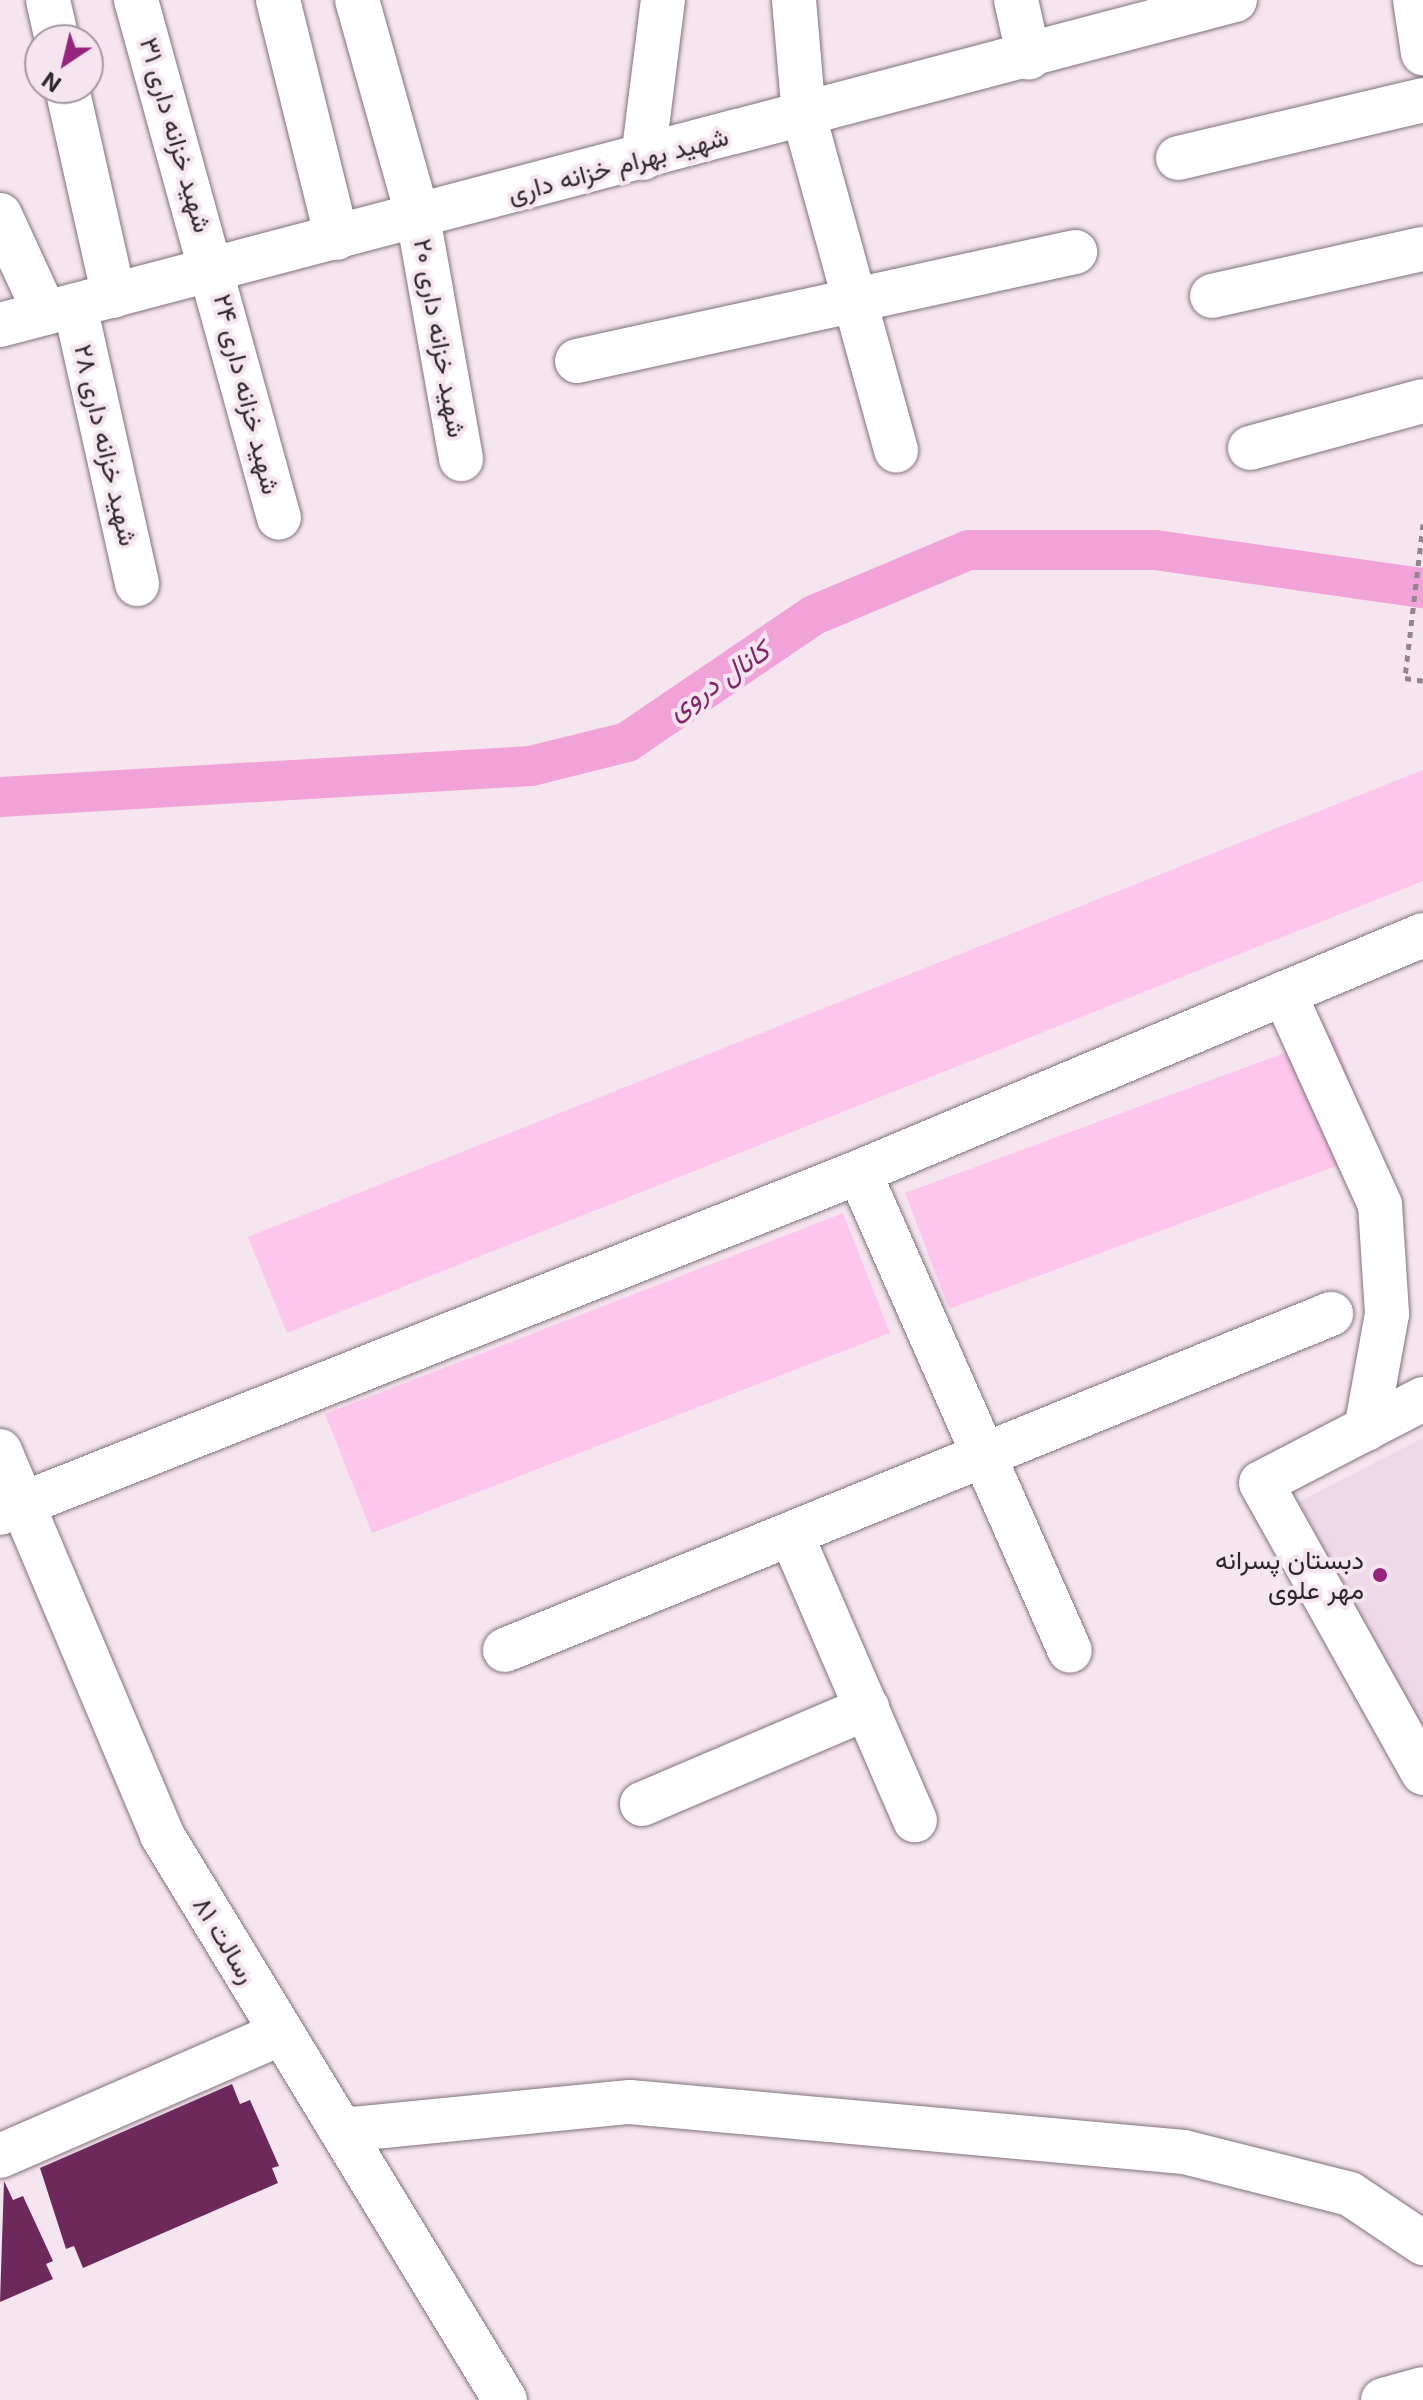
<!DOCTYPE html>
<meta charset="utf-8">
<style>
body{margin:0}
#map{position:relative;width:1423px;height:2400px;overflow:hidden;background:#f5e5ef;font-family:Inter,Vazirmatn,sans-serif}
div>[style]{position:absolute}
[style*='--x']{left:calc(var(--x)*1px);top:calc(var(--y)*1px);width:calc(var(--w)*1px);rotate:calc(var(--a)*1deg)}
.built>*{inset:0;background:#efd8e7}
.green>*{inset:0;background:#fec6ec}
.canal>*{height:40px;margin:-20px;padding:0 20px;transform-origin:20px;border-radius:20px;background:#f1a2d8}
.building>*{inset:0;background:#6d295c}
.path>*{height:5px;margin-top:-2.5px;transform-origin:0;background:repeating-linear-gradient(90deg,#91868d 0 6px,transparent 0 12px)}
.roads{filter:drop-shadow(0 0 2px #80727b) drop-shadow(0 0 2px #80727b)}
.minor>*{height:44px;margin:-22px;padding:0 22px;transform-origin:22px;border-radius:22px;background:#fff}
.dots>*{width:22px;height:22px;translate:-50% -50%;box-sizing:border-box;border:4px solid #f5e5ef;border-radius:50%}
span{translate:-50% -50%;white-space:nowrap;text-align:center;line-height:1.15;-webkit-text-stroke:8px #f5e5ef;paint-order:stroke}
.street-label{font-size:26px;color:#2d272b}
.poi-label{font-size:26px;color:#2d272b}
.right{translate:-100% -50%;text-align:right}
.water-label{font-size:28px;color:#81276b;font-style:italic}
.north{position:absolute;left:24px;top:24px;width:80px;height:80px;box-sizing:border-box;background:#f5e5ef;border:2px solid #a599a1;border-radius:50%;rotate:215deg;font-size:22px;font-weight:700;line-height:32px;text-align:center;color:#2d272b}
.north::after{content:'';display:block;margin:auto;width:28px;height:36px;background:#98237e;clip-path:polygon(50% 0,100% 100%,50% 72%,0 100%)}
</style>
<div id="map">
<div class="built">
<i style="clip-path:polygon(1423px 1438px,1423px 1731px,1299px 1502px)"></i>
</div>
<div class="green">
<i style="clip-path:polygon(1423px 770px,1423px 881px,287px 1333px,248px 1237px)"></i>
<i style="clip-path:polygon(1333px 1035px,1377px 1151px,949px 1309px,905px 1193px)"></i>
<i style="clip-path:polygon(843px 1213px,890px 1333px,372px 1533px,325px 1414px)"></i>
</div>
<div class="canal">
<i style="--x:0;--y:797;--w:532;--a:-3.34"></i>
<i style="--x:531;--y:766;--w:99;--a:-14"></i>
<i style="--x:627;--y:742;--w:226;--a:-34.2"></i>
<i style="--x:814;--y:615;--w:168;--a:-22.8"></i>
<i style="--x:969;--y:550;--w:186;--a:0"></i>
<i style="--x:1155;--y:550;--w:271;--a:8.1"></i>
</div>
<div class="building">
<i style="clip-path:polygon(232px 2084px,240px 2104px,250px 2100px,279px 2166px,272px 2168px,278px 2183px,83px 2268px,74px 2246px,66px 2249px,40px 2168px)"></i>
<i style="clip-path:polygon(4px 2181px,13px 2200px,23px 2196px,53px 2261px,46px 2264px,53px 2279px,0 2302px)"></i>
</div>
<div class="path">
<i style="--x:1423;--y:524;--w:155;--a:96.7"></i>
<i style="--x:1405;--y:678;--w:18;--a:9"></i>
</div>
<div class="roads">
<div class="minor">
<i style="--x:48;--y:0;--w:41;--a:77.3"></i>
<i style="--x:136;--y:0;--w:537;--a:74.57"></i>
<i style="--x:278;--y:0;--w:245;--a:76.1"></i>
<i style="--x:357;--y:0;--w:225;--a:74.3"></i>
<i style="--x:418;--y:217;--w:246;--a:79.9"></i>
<i style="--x:794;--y:0;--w:116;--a:85.1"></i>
<i style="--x:804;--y:116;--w:347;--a:74.6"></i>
<i style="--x:1016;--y:0;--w:59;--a:77.4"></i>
<i style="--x:1415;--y:0;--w:54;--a:81.4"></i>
<i style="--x:67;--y:88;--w:213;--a:77.3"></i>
<i style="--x:643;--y:158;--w:159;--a:-82.8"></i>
<i style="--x:1178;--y:158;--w:252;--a:-13.3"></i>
<i style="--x:0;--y:215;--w:108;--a:65.3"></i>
<i style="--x:1212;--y:296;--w:216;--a:-12.6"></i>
<i style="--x:75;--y:306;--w:285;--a:77.4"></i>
<i style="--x:0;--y:325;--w:1277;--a:-14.74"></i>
<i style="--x:577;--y:361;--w:510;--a:-12.35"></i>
<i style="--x:1250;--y:448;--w:179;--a:-15.2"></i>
<i style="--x:1284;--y:993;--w:233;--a:65.6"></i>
<i style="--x:1380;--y:1205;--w:109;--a:86.3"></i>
<i style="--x:1387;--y:1314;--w:117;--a:100.3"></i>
<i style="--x:859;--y:1172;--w:523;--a:66.23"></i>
<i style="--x:1423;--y:1399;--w:182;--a:152.6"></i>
<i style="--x:1261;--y:1483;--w:332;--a:60.8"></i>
<i style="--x:0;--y:1451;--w:417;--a:67.1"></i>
<i style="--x:162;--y:1835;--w:661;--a:58.74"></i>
<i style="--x:0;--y:1513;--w:924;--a:-21.65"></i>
<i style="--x:859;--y:1172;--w:612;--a:-22.79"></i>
<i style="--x:791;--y:1534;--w:312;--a:66.6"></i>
<i style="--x:505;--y:1650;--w:892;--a:-22.14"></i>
<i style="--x:642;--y:1804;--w:245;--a:-23.1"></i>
<i style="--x:343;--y:2130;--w:288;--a:-5.6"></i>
<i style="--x:630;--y:2102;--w:556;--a:5.16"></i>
<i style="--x:1184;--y:2152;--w:171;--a:14.2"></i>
<i style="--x:1350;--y:2194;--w:88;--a:33.9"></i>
<i style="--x:0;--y:2156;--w:307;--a:-23.6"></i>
<i style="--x:1383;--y:2400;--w:41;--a:-15.4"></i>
</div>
</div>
<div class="dots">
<i style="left:1380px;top:1575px;background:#98237e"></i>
</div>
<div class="street-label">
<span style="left:176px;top:135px;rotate:74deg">شهید خزانه داری ۳۱</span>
<span style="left:618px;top:165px;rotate:-15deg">شهید بهرام خزانه داری</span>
<span style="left:440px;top:338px;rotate:80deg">شهید خزانه داری ۲۰</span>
<span style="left:247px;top:394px;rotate:76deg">شهید خزانه داری ۲۴</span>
<span style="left:106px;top:445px;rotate:77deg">شهید خزانه داری ۲۸</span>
<span style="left:225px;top:1940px;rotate:59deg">رسالت ۸۱</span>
</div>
<div class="poi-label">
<span class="right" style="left:1364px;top:1575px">دبستان پسرانه<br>مهر علوی</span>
</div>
<div class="water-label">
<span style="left:718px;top:680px;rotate:-34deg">کانال دروی</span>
</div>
<div class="north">N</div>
</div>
